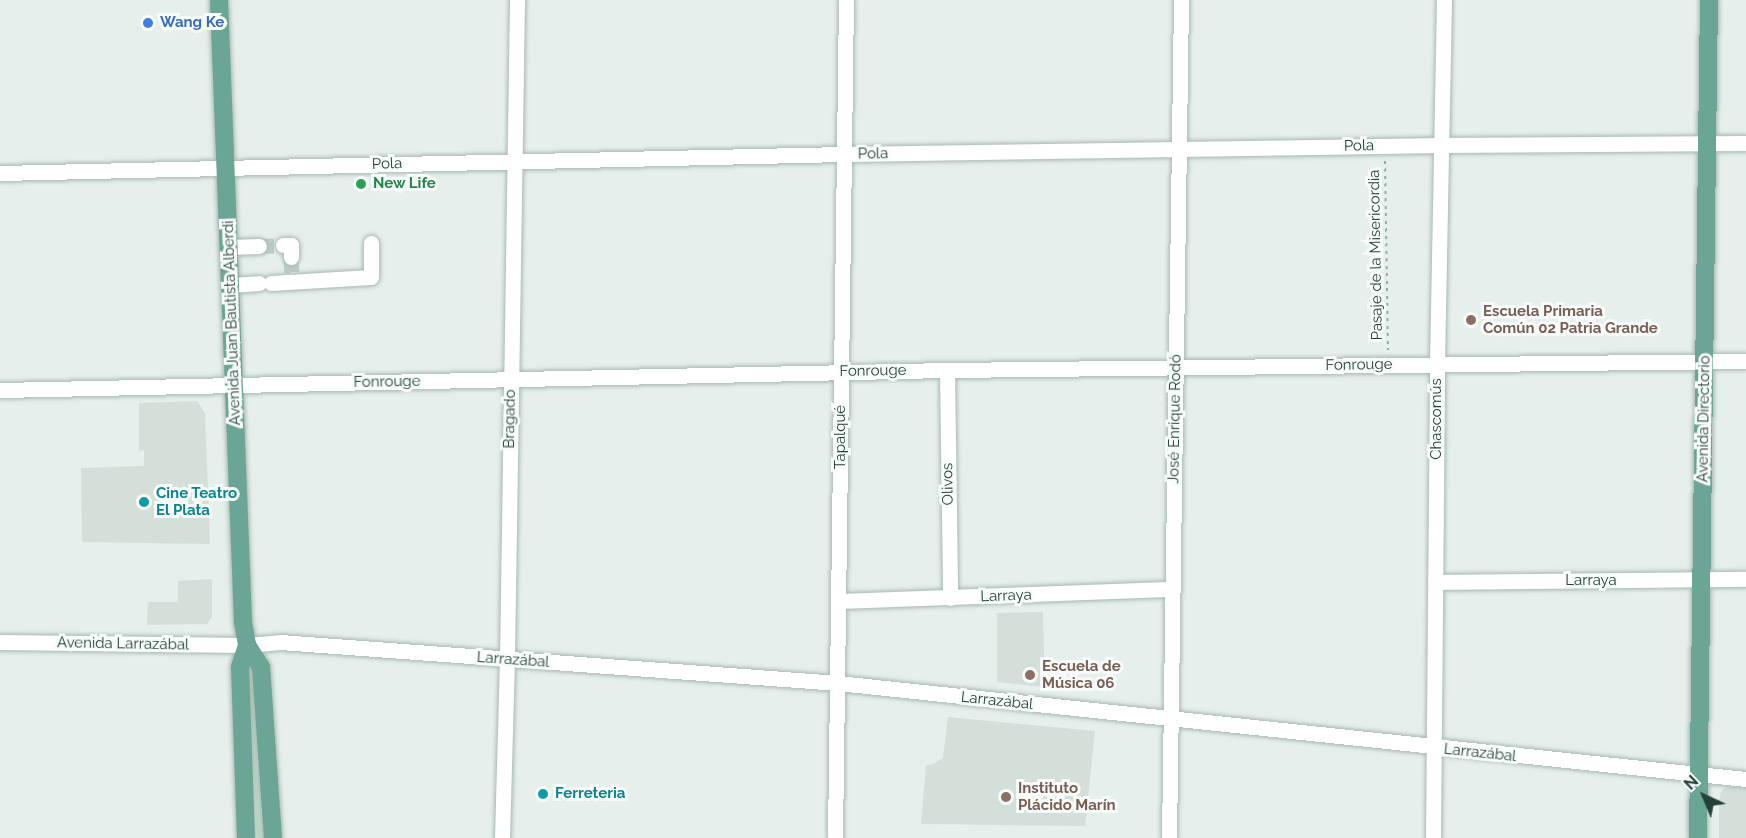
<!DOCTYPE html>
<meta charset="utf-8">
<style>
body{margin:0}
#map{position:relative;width:1746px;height:838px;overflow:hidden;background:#e6efeb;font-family:Raleway,sans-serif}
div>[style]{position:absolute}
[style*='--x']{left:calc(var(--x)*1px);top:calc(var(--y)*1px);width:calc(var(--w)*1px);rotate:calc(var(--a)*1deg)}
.built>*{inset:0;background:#d4dfda}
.green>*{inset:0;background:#bfe0c8}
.minor-tunnel>*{height:15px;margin-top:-7.5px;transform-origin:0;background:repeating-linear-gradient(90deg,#bfccc8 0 15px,transparent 0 23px)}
.path>*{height:2px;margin-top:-1px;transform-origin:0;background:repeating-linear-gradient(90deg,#86b3a5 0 3px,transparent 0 7.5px)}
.roads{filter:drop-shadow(0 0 2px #a8b8b2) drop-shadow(0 0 2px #a8b8b2)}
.minor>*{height:15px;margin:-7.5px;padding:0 7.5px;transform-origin:7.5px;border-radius:7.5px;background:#fff}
.major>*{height:18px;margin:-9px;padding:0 9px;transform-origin:9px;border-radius:9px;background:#6aa596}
.dots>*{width:16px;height:16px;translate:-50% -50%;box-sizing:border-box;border:3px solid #f7fbf9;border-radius:50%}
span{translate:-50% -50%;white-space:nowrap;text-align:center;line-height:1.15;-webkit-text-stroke:6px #f7fbf9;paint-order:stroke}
.shop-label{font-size:15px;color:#366cbe;font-weight:700}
.left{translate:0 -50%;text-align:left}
.street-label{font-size:15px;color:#24423a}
.leisure-label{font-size:15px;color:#27864d;font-weight:700}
.education-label{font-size:15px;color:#785e54;font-weight:700}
.culture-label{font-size:15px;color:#0d838f;font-weight:700}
.north{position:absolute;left:1674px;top:766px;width:60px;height:60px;-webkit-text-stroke:4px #f7fbf9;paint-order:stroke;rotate:316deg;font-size:16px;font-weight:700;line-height:24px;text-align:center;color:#24423a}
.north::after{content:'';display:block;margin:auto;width:21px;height:27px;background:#24423a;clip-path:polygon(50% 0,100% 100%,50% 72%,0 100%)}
</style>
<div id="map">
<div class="built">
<i style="clip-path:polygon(197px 401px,205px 413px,210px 544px,82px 542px,81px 468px,144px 466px,144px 450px,139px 451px,139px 403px)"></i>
<i style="clip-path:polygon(212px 579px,212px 617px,207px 624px,147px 625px,148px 602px,178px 602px,178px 581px)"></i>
<i style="clip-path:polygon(1043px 612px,1045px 687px,997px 682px,997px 613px)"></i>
<i style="clip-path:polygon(948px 717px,1095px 731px,1085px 826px,921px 824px,926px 765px,931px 765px,943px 758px)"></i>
<i style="clip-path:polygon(1728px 787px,1746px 787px,1746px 838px,1719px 838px,1719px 800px,1722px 790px)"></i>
</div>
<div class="green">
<i style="clip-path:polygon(254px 674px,263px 838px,258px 838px,257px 834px,249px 675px)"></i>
</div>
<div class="minor-tunnel">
<i style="--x:259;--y:246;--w:24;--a:-2"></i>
<i style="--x:291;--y:257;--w:19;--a:87"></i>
</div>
<div class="path">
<i style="--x:1385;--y:161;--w:189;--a:89.1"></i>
</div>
<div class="roads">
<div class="minor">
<i style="--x:0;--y:173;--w:844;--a:-1.29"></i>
<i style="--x:844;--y:154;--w:598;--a:-0.86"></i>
<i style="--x:1442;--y:145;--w:304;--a:-0.4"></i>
<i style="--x:283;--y:245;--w:8;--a:0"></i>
<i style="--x:291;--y:245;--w:12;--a:90"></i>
<i style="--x:229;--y:247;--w:30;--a:-2"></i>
<i style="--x:271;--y:283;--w:100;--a:-3.4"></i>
<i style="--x:371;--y:277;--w:34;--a:-90"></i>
<i style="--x:232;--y:285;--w:27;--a:-4"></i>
<i style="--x:947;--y:370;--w:228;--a:89.2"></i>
<i style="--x:0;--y:390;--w:947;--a:-1.21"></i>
<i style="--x:947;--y:370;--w:799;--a:-0.65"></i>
<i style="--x:1436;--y:582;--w:310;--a:-0.6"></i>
<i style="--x:840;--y:601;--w:333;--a:-2.1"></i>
<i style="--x:0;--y:642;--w:247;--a:0.7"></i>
<i style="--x:247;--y:645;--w:33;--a:-5"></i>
<i style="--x:280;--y:642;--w:560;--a:4.2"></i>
<i style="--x:838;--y:683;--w:913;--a:6.04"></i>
<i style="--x:502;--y:838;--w:179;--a:-88.4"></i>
<i style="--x:507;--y:659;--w:659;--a:-89.13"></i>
<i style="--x:835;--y:838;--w:838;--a:-89.25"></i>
<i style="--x:1169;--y:838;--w:838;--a:-89.18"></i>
<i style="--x:1433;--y:838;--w:474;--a:-89.5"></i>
<i style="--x:1437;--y:364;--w:364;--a:-88.9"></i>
</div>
<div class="major">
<i style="--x:219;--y:0;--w:622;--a:87.79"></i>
<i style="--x:243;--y:622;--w:23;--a:80"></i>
<i style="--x:247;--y:645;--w:26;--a:58"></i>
<i style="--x:261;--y:667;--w:171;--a:86"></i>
<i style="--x:246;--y:838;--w:171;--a:-92"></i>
<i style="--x:240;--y:667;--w:23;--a:-72"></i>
<i style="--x:1698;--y:838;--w:838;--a:-89.25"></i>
</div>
</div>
<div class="dots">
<i style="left:148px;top:23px;background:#3f7fe0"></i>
<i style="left:361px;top:184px;background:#2e9e5b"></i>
<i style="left:1471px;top:320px;background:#8d6e63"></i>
<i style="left:144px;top:502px;background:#0f9aa8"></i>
<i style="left:1030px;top:675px;background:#8d6e63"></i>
<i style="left:543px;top:794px;background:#0f9aa8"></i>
<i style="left:1006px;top:797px;background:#8d6e63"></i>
</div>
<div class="shop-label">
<span class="left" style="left:160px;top:23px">Wang Ke</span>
</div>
<div class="street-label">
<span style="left:1359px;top:146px;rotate:-1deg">Pola</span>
<span style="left:873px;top:154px;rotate:-1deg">Pola</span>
<span style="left:387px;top:164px;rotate:-2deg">Pola</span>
<span style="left:1376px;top:255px;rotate:-91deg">Pasaje de la Misericordia</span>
<span style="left:232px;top:323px;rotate:-92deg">Avenida Juan Bautista Alberdi</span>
<span style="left:1359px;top:365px;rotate:-1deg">Fonrouge</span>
<span style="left:873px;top:371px;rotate:-1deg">Fonrouge</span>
<span style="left:387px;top:382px;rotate:-1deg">Fonrouge</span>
<span style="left:510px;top:419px;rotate:-89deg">Bragado</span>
<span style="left:1175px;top:419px;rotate:-89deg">José Enrique Rodó</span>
<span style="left:1437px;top:419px;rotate:-90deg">Chascomús</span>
<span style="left:1704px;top:419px;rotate:-89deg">Avenida Directorio</span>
<span style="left:841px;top:437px;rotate:-90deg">Tapalqué</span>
<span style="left:948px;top:484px;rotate:-91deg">Olivos</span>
<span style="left:1591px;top:581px">Larraya</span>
<span style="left:1006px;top:596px;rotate:-2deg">Larraya</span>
<span style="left:123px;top:644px;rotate:1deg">Avenida Larrazábal</span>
<span style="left:513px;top:660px;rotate:4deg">Larrazábal</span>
<span style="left:997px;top:701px;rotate:6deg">Larrazábal</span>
<span style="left:1480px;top:753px;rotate:6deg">Larrazábal</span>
</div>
<div class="leisure-label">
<span class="left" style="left:373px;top:184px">New Life</span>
</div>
<div class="education-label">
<span class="left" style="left:1483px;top:320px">Escuela Primaria<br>Común 02 Patria Grande</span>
<span class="left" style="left:1042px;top:675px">Escuela de<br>Música 06</span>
<span class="left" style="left:1018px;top:797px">Instituto<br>Plácido Marín</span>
</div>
<div class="culture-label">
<span class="left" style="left:156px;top:502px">Cine Teatro<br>El Plata</span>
<span class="left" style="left:555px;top:794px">Ferreteria</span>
</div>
<div class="north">N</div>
</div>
